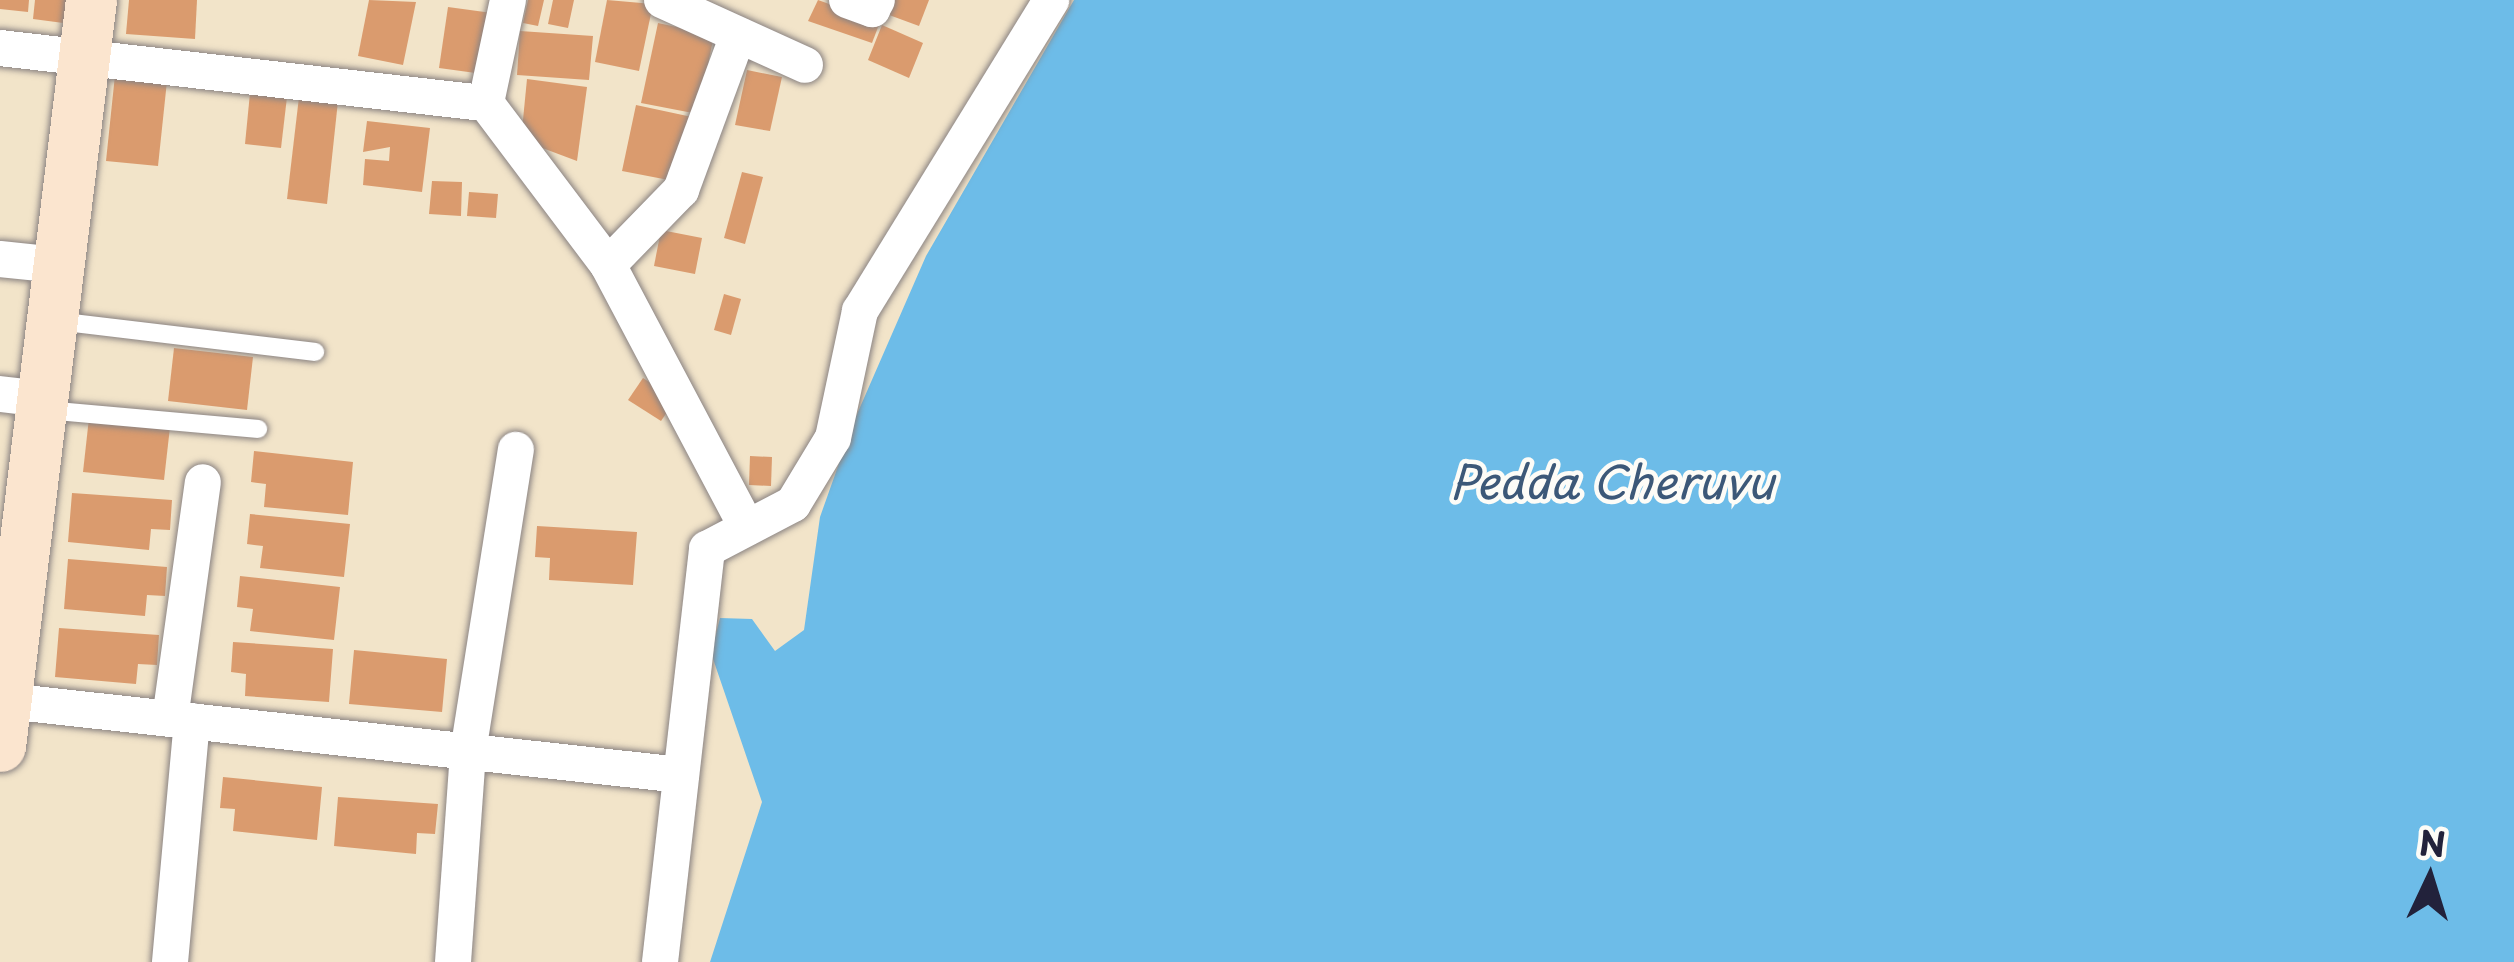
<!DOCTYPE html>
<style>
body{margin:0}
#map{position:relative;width:2514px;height:962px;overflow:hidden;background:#f2e4c9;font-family:"Playpen Sans",sans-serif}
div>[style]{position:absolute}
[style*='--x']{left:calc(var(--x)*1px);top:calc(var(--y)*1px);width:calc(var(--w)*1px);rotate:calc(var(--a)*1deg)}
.water>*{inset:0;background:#6dbce8}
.building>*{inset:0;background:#da9b6e}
.roads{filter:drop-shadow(0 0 3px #8a8382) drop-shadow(0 0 3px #8a8382)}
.lane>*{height:18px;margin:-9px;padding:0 9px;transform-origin:9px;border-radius:9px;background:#fff}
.street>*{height:36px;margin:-18px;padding:0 18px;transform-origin:18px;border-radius:18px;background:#fff}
.secondary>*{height:51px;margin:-25.5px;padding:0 25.5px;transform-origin:25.5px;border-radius:25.5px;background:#fbe5cf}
span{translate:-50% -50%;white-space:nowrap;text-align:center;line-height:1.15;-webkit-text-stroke:9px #fdfcf7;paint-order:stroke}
.water-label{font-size:45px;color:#3c5878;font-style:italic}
.north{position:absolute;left:2370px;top:818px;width:120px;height:120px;-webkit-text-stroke:9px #fdfcf7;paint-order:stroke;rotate:4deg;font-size:33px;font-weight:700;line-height:48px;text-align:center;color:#22223b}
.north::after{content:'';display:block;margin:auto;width:42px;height:54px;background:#22223b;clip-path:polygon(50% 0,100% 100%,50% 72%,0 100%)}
</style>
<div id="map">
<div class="water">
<i style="clip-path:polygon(1074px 0,2514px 0,2514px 962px,710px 962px,762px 802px,711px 653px,720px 618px,752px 619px,775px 651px,804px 630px,820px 517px,854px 421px,926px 256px)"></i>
</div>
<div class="building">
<i style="clip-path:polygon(0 0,29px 0,28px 12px,0 9px)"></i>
<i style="clip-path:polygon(35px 0,74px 0,71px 24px,33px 19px)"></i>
<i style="clip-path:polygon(129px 0,197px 0,195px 39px,126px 34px)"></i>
<i style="clip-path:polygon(369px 0,416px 2px,403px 65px,358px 56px)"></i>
<i style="clip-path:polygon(528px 0,544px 0,538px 26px,523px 23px)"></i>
<i style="clip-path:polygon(553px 0,574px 0,568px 28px,548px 24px)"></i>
<i style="clip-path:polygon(607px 0,653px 4px,639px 71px,595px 62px)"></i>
<i style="clip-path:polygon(818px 0,880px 22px,872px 43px,808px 21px)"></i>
<i style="clip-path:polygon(885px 0,929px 0,919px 26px,881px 12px)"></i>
<i style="clip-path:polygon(448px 7px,492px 13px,483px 74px,439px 68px)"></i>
<i style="clip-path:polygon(658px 23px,714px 35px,698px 114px,641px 103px)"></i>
<i style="clip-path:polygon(882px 25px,923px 43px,909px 78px,868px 60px)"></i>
<i style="clip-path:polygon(520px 31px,593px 36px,589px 80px,517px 75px)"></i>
<i style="clip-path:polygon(747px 70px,782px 77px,770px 131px,735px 125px)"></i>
<i style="clip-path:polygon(115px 75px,167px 81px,158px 166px,106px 161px)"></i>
<i style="clip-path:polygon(527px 79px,587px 87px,577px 161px,521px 140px)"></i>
<i style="clip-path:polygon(250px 93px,287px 97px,281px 148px,245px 144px)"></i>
<i style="clip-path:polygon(299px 97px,338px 101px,327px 204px,287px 199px)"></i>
<i style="clip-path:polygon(636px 105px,692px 117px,679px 182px,622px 171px)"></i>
<i style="clip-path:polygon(367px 121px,430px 128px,422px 192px,363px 185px,365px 159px,389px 161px,390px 147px,363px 152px)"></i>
<i style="clip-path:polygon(742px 172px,763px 177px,745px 244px,724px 238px)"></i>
<i style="clip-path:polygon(432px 181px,462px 182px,461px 216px,429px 214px)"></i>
<i style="clip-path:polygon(469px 192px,498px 194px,496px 218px,467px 216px)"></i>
<i style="clip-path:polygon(661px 230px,702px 238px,695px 274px,654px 266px)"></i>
<i style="clip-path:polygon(724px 294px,741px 299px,731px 335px,714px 330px)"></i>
<i style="clip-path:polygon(174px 348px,253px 357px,247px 410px,168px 401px)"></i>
<i style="clip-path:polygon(643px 378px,676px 399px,661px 421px,628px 400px)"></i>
<i style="clip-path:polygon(89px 418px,170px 427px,164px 480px,83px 472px)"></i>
<i style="clip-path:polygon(254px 451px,353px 462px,348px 515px,264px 507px,266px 484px,251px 482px)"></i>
<i style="clip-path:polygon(750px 456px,772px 457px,771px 486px,749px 485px)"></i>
<i style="clip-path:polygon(72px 493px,172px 500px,170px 530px,151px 529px,149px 550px,68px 542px)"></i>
<i style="clip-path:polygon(250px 514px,350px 524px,344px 577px,260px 568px,263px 546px,247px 544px)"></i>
<i style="clip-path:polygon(537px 526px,637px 532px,633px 585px,549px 580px,550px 558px,535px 557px)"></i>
<i style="clip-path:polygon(68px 559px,167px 567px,165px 596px,147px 595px,145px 616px,64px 609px)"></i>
<i style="clip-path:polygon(240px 576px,340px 587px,334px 640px,250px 631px,253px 609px,237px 607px)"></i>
<i style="clip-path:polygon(59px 628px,159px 635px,157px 665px,138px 664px,136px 684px,55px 677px)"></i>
<i style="clip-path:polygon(233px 642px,333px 649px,329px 702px,245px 696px,246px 674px,231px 672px)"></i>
<i style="clip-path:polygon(354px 650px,447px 659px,442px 712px,349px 704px)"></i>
<i style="clip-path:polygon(223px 777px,322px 787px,317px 840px,233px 831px,235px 809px,220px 808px)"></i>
<i style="clip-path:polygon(338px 797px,438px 804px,435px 834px,417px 833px,416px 854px,334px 846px)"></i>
</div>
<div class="roads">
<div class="lane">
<i style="--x:56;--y:321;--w:261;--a:6.8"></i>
<i style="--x:46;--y:410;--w:213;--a:5.1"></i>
</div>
<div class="street">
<i style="--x:508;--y:0;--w:105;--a:102.1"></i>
<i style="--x:486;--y:103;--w:203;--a:53"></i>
<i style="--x:608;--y:265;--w:297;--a:62.1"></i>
<i style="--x:662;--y:0;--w:157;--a:24.4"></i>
<i style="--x:847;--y:0;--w:27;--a:20"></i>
<i style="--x:872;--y:9;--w:10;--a:-61"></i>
<i style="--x:0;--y:48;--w:489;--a:6.5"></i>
<i style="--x:0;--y:259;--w:57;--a:6"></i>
<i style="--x:608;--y:265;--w:105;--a:-45.8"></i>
<i style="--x:681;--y:190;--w:165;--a:-69.8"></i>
<i style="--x:0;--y:394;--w:42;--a:6.8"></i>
<i style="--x:7;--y:701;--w:678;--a:6.27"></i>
<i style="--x:170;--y:719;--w:239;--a:-82.1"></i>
<i style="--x:170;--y:962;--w:242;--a:-84.8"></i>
<i style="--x:453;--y:962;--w:211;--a:-85.9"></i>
<i style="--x:468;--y:752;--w:306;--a:-81"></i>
<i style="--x:660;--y:962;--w:416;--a:-83.5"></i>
<i style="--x:707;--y:549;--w:97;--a:-27.6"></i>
<i style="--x:793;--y:504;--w:77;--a:-58.8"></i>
<i style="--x:833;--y:438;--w:130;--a:-78"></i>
<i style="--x:860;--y:311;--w:365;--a:-58.4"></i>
</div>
<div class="secondary">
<i style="--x:0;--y:746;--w:752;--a:-83.05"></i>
</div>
</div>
<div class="water-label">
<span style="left:1612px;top:481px">Pedda Cheruvu</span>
</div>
<div class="north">N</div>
</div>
